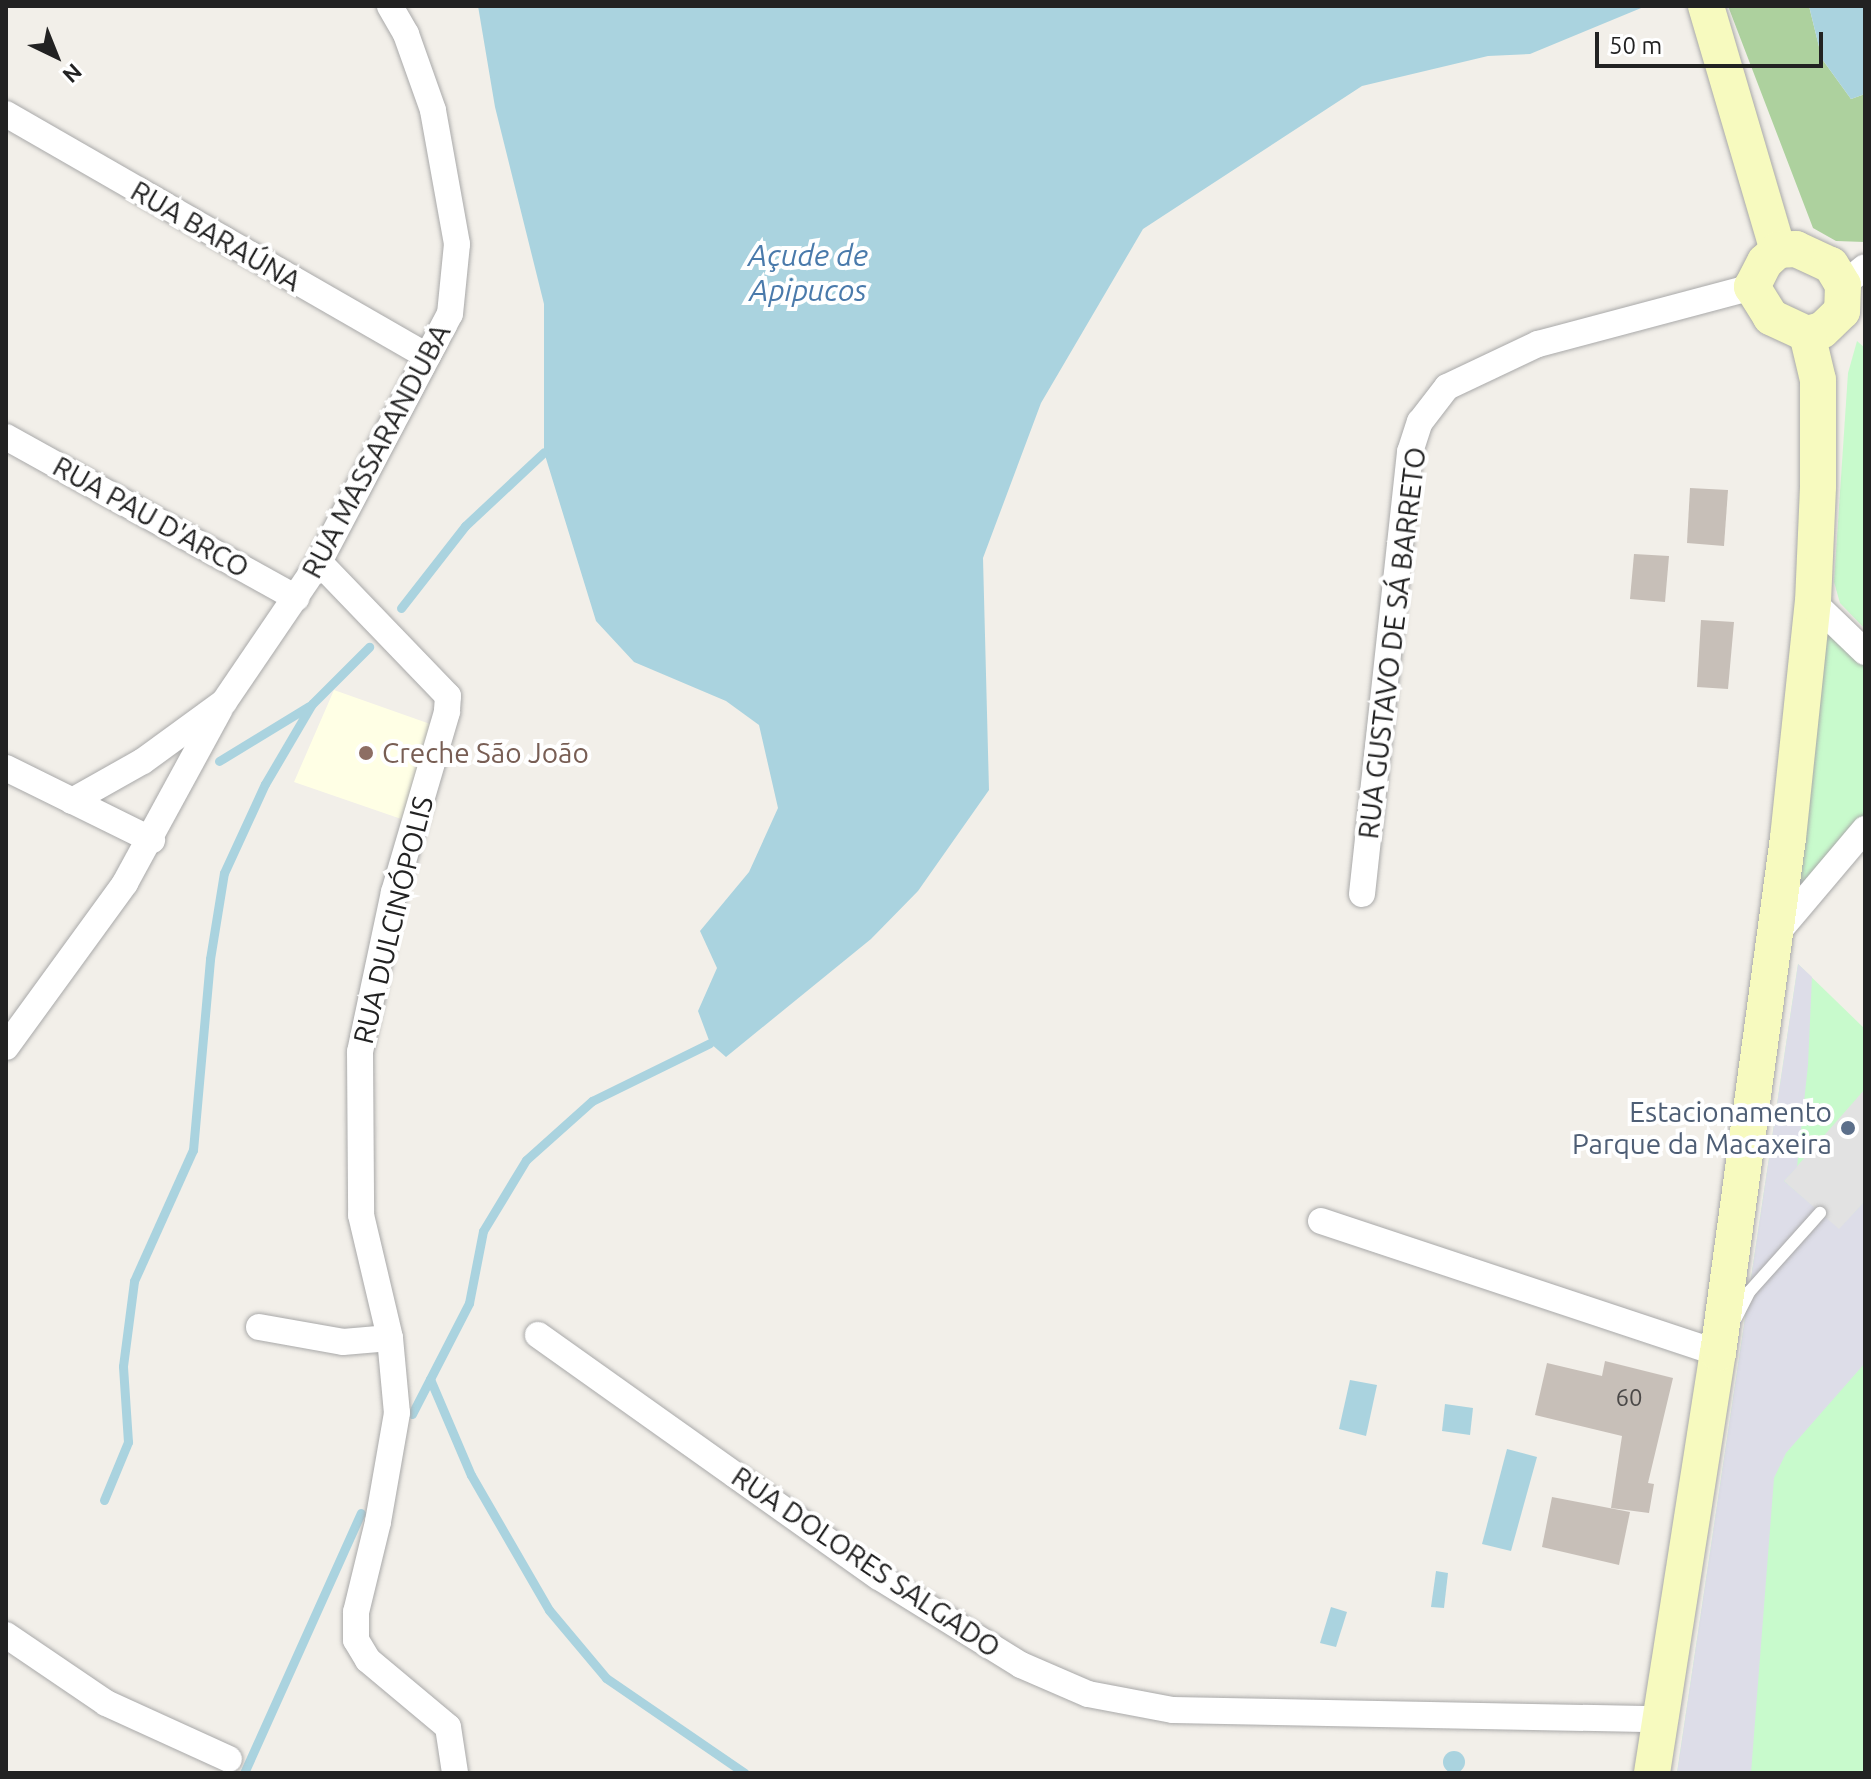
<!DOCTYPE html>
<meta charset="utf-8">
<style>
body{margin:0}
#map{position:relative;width:1871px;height:1779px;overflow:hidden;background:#f2efe9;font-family:Ubuntu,sans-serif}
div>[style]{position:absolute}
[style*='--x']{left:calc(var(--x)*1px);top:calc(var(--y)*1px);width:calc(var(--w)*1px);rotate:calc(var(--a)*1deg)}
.education>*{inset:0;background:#ffffe5}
.forest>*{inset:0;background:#add19e}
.park>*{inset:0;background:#c8facc}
.parking>*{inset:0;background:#e2e2e2}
.plaza>*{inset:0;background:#dddde8}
.water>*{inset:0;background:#aad3df}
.round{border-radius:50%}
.stream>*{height:9px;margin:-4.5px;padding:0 4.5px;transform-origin:4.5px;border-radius:4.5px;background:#aad3df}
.building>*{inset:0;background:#c7bfb8}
.roads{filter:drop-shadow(0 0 2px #a9a9a9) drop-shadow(0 0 2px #a9a9a9)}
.lane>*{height:12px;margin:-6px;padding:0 6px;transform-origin:6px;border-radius:6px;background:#fff}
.street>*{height:26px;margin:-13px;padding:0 13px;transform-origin:13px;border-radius:13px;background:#fff}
.secondary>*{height:36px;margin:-18px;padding:0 18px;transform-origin:18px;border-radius:18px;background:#f7fabf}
.dots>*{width:22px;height:22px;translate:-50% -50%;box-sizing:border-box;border:4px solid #fff;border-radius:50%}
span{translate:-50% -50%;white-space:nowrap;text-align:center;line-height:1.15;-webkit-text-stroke:8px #fff;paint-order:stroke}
.number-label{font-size:24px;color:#4b4948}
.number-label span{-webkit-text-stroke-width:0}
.street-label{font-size:28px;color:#222}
.education-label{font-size:28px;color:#785e54}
.left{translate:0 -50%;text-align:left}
.service-label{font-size:28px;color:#4e5e75}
.right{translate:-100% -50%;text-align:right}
.water-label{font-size:30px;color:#4a7aab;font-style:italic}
.frame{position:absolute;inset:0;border:8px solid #222;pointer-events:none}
.north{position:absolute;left:16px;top:16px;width:80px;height:80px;-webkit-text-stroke:6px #fff;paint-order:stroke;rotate:137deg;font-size:22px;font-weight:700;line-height:32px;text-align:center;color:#222}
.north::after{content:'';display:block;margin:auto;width:28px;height:36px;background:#222;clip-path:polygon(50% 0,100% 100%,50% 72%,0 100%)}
.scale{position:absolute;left:1595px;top:32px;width:228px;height:36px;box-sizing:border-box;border:4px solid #222;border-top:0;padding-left:10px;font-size:24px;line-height:28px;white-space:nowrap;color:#222;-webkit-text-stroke:6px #fff;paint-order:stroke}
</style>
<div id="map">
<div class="education">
<i style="clip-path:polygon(334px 690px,433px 725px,410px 822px,294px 782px)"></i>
</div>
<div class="forest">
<i style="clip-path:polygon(1728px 6px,1809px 6px,1822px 59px,1851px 99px,1865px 94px,1865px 242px,1836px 241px,1813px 228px)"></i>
</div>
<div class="park">
<i style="clip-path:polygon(1857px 341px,1865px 348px,1865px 629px,1840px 603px,1834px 582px,1848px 373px)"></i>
<i style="clip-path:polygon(1811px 617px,1865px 662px,1865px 814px,1779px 909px)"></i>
<i style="clip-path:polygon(1798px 964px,1865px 1029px,1865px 1773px,1677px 1773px)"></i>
</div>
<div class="parking">
<i style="clip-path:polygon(1865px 1089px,1865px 1201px,1839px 1230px,1784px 1181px)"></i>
</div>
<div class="plaza">
<i style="clip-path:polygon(1798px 964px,1812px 977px,1808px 1065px,1797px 1167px,1784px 1181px,1839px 1229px,1865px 1201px,1865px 1363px,1786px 1453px,1774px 1478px,1751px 1773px,1677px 1773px)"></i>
</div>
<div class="water">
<i style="clip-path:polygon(478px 6px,1646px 6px,1530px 54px,1488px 56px,1362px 86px,1143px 229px,1041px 403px,983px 558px,989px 790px,918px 891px,871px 939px,726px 1057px,710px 1043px,698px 1011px,717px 968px,700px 931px,749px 872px,778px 808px,759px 725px,726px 701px,634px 662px,596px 621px,544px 452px,544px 304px,495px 107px)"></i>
<i style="clip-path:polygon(1809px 6px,1865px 6px,1865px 94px,1851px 99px,1822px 59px)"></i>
<i style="clip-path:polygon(1350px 1380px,1377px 1385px,1366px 1436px,1339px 1429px)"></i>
<i style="clip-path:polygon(1445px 1404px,1473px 1408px,1470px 1435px,1442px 1431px)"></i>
<i style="clip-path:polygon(1507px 1449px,1537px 1457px,1511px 1551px,1482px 1544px)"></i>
<i style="clip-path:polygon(1436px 1571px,1448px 1573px,1444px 1608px,1431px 1607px)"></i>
<i style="clip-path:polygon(1331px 1607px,1347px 1612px,1336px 1647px,1320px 1643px)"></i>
<i class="round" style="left:1443px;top:1751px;width:22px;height:22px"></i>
</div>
<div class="stream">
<i style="--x:401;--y:608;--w:104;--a:-52"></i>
<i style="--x:465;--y:526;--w:108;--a:-43.1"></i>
<i style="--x:219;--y:761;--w:105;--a:-31.4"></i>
<i style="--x:430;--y:1379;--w:104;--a:66.9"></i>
<i style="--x:471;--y:1475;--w:156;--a:60"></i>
<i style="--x:549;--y:1610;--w:89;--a:50"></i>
<i style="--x:606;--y:1678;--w:168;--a:34.4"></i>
<i style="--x:412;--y:1414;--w:125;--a:-62.8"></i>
<i style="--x:469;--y:1303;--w:73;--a:-79"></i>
<i style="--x:483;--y:1231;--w:83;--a:-58.8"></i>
<i style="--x:526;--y:1160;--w:89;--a:-41.8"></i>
<i style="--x:592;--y:1101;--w:131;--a:-26.2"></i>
<i style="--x:104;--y:1500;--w:63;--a:-67.5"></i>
<i style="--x:128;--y:1442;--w:76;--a:-93.8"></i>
<i style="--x:123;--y:1366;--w:86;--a:-82.6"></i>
<i style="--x:134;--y:1281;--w:144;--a:-65.8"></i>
<i style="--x:193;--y:1150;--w:192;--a:-84.9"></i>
<i style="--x:210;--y:959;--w:87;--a:-80.8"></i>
<i style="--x:224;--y:873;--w:98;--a:-65.3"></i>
<i style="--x:265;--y:784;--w:93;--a:-59.6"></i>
<i style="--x:312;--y:704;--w:81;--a:-45"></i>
<i style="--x:244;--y:1773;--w:285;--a:-65.8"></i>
</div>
<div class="building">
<i style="clip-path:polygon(1690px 488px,1728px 490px,1724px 546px,1687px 543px)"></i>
<i style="clip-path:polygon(1634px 554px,1669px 556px,1665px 602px,1630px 599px)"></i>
<i style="clip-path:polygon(1701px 620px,1734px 622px,1728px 689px,1697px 687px)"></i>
<i style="clip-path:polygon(1605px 1361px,1673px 1378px,1648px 1483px,1654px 1484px,1649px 1513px,1611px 1508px,1622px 1436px,1535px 1415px,1547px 1363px,1602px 1376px)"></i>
<i style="clip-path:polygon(1552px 1497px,1630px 1512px,1619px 1565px,1542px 1547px)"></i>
</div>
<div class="roads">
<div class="lane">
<i style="--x:1736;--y:1318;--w:30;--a:-63"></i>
<i style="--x:1750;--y:1291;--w:105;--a:-48.1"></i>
</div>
<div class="street">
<i style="--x:6;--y:114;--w:486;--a:29.9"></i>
<i style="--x:1843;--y:285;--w:28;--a:-39"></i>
<i style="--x:6;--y:437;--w:332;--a:29"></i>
<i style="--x:319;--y:562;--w:186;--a:46.1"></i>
<i style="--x:448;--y:696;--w:16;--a:94"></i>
<i style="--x:447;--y:712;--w:188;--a:106.4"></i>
<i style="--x:394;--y:892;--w:164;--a:102"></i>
<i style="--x:360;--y:1052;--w:163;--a:89.6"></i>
<i style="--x:361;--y:1215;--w:126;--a:76.7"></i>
<i style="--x:390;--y:1338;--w:75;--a:84.7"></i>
<i style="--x:397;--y:1413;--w:111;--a:99.9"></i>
<i style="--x:378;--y:1522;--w:93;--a:103.7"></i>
<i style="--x:356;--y:1612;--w:28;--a:90"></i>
<i style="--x:356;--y:1640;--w:23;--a:59"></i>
<i style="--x:368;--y:1660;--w:104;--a:39.9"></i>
<i style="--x:448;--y:1727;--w:47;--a:81.3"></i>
<i style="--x:1813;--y:602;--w:72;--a:43.9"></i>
<i style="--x:6;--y:768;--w:163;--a:26.3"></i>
<i style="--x:72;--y:801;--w:81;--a:-29.4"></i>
<i style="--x:143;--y:761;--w:100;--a:-36.1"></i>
<i style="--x:224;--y:702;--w:169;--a:-55.8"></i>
<i style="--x:319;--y:562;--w:280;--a:-62.2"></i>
<i style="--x:450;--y:314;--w:70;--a:-84.3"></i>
<i style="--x:457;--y:244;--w:136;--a:-100.2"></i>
<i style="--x:433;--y:110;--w:81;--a:-109.6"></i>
<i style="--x:406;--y:34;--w:32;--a:-120"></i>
<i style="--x:1362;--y:894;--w:445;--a:-83.8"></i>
<i style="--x:1410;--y:452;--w:32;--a:-72"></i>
<i style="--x:1420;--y:422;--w:44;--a:-52.4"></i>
<i style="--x:1447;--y:387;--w:101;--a:-25.3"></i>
<i style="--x:1538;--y:344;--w:221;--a:-14.9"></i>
<i style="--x:1778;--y:932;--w:135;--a:-49.8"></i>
<i style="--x:6;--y:1047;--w:203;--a:-54"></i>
<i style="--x:125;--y:883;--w:198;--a:-61.4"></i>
<i style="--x:1321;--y:1221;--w:418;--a:18.4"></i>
<i style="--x:259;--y:1327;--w:85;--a:10.1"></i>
<i style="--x:343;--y:1342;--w:47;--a:-4.9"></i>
<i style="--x:538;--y:1335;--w:418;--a:35.4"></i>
<i style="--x:879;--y:1577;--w:167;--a:31.8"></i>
<i style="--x:1021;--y:1665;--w:73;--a:23.4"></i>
<i style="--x:1088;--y:1694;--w:86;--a:10.7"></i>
<i style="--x:1173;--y:1710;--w:485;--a:1.1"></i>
<i style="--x:6;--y:1635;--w:121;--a:34.2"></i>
<i style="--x:106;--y:1703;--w:135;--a:24.5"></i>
</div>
<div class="secondary">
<i style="--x:1706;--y:6;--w:254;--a:73.6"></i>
<i style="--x:1796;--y:249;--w:38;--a:25"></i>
<i style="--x:1831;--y:265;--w:23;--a:59"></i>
<i style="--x:1843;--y:285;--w:26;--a:92"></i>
<i style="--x:1842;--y:311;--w:28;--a:136"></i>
<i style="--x:1822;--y:330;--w:16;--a:165"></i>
<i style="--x:1807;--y:334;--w:40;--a:-155"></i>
<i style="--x:1771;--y:317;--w:36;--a:-122"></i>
<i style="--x:1752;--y:287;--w:28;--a:-63"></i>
<i style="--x:1765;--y:262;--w:18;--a:-43"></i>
<i style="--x:1778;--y:250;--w:18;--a:-3"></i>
<i style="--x:1652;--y:1773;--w:425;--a:-81.1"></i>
<i style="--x:1718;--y:1353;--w:520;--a:-82.26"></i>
<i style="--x:1788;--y:838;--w:237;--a:-84"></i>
<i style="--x:1813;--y:602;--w:116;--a:-87.5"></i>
<i style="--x:1818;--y:486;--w:106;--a:-90"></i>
<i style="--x:1818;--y:380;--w:47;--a:-103.4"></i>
</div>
</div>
<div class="dots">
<i style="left:366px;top:753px;background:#8d6e63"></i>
<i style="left:1848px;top:1128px;background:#5c6f8a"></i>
</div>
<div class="number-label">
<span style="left:1629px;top:1398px">60</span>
</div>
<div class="street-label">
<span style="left:216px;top:236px;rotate:30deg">RUA BARAÚNA</span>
<span style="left:376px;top:451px;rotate:-62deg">RUA MASSARANDUBA</span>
<span style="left:151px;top:517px;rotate:29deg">RUA PAU D'ARCO</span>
<span style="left:1392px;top:643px;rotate:-83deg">RUA GUSTAVO DE SÁ BARRETO</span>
<span style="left:393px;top:920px;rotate:-76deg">RUA DULCINÓPOLIS</span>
<span style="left:866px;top:1562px;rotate:34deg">RUA DOLORES SALGADO</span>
</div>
<div class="education-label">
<span class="left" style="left:382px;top:753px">Creche São João</span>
</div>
<div class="service-label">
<span class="right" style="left:1832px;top:1128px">Estacionamento<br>Parque da Macaxeira</span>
</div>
<div class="water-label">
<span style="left:808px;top:272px">Açude de<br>Apipucos</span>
</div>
<div class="frame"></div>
<div class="north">N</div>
<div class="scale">50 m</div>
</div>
